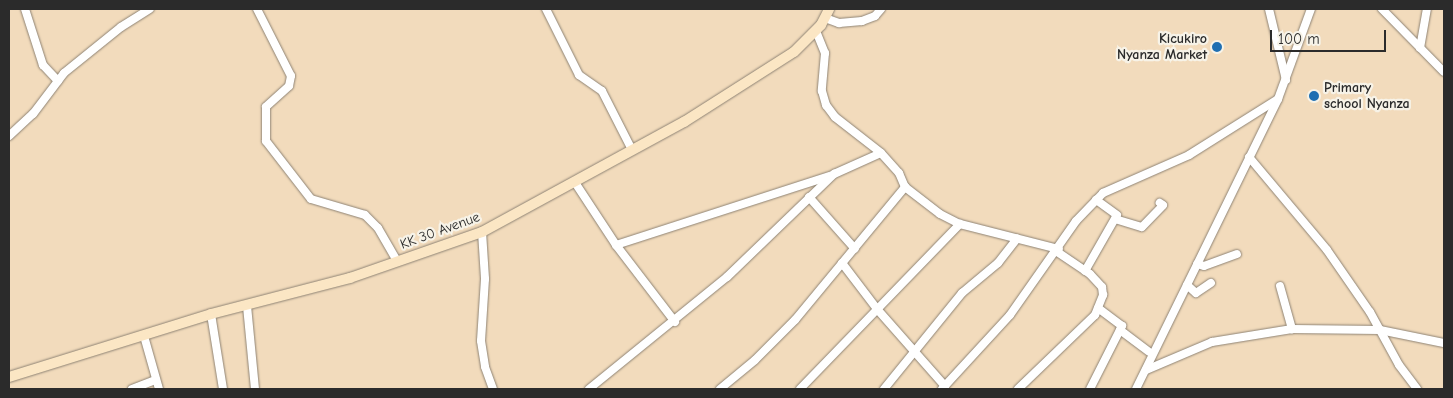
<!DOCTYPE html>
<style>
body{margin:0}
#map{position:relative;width:1453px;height:398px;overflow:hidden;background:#f2dbbc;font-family:"Comic Neue",sans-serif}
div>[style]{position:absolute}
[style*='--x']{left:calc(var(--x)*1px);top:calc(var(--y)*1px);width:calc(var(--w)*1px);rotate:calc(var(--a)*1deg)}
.roads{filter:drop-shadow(0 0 1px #8e8374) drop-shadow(0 0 1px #8e8374)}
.minor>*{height:8px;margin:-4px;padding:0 4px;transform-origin:4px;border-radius:4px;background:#fff}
.secondary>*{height:10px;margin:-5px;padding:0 5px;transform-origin:5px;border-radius:5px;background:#fbe6c4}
.dots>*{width:14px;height:14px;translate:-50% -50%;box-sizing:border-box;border:2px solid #f7f3e8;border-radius:50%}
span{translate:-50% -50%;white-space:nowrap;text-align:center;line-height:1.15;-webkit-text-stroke:4.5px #f7f3e8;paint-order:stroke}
.poi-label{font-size:14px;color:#2b2b2b;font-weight:700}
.right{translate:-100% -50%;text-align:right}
.left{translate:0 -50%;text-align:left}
.street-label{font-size:14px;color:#2b2b2b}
.frame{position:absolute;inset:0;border:10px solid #2b2b2b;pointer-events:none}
.scale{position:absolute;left:1270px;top:30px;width:116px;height:22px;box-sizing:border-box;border:2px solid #2b2b2b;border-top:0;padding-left:6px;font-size:15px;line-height:18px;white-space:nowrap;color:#2b2b2b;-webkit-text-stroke:4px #f7f3e8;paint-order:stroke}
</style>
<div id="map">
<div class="roads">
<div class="minor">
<i style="--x:25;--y:9;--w:59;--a:72.2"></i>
<i style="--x:43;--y:65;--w:22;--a:47"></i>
<i style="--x:257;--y:9;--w:75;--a:63.1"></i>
<i style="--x:291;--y:76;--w:10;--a:101"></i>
<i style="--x:289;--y:86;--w:31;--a:138"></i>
<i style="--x:266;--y:107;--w:34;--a:90"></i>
<i style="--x:266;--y:141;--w:73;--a:52.2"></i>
<i style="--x:311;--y:199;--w:56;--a:16.5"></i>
<i style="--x:365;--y:215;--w:18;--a:45"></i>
<i style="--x:378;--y:228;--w:39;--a:60"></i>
<i style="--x:546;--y:9;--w:74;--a:63.4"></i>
<i style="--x:579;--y:75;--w:28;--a:35"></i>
<i style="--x:602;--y:91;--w:66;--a:63"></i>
<i style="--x:1269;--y:9;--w:73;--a:76.5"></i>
<i style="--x:1382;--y:9;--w:88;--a:45.5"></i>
<i style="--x:825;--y:18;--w:15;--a:20"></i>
<i style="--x:839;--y:23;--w:23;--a:-5"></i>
<i style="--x:862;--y:21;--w:14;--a:-21"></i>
<i style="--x:875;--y:16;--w:9;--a:-49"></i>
<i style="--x:816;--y:31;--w:24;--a:68"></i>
<i style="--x:825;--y:53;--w:38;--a:95"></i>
<i style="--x:822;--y:91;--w:15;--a:74"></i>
<i style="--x:826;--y:105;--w:15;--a:53"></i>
<i style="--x:835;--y:117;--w:58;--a:38"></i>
<i style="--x:881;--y:153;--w:27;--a:48"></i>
<i style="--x:899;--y:173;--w:15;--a:67"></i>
<i style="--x:905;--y:187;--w:44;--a:37.6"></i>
<i style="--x:940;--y:214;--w:22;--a:27"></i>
<i style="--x:960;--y:224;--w:102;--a:14.2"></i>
<i style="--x:1420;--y:48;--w:40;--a:-80"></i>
<i style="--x:9;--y:136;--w:33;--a:-43"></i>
<i style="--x:33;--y:114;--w:51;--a:-52.9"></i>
<i style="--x:64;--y:73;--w:73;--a:-38.9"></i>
<i style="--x:121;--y:27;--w:34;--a:-32"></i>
<i style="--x:1249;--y:157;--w:121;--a:50"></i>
<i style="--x:1327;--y:250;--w:75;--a:55.3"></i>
<i style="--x:1370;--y:312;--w:60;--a:61.3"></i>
<i style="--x:1399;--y:365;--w:30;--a:53"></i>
<i style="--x:576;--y:184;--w:73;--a:56.7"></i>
<i style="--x:616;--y:245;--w:97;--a:52.5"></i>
<i style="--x:809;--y:197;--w:69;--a:48.5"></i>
<i style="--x:1115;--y:219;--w:28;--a:17"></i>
<i style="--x:1142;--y:227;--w:30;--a:-46"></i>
<i style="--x:1163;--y:205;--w:4;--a:-146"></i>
<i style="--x:482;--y:232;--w:47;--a:86.3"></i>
<i style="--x:485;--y:279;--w:62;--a:93.7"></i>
<i style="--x:481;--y:341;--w:26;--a:81"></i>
<i style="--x:485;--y:367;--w:23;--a:70"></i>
<i style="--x:616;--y:245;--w:225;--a:-17.9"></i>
<i style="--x:842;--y:263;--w:58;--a:52.7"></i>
<i style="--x:877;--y:309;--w:103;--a:48.6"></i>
<i style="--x:1197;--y:264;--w:7;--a:16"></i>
<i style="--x:1204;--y:266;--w:35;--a:-20"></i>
<i style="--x:1085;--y:271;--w:64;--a:-60.3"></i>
<i style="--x:1117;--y:215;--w:26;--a:-144"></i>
<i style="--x:1187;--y:285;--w:12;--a:42"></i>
<i style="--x:1196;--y:293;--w:18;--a:-34"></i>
<i style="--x:1280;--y:286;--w:45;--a:74.4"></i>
<i style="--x:247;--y:306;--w:83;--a:84.5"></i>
<i style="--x:211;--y:314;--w:76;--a:80.9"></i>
<i style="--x:1120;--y:330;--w:36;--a:37"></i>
<i style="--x:144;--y:336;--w:55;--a:74.2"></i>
<i style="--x:1146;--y:370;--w:72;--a:-23"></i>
<i style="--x:1212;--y:342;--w:81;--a:-9.2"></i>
<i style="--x:1292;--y:329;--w:88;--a:0.7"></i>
<i style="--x:1380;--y:330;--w:65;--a:11.5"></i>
<i style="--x:132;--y:389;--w:25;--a:-21"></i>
<i style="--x:589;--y:389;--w:178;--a:-39.1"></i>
<i style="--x:727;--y:277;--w:149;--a:-43.9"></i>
<i style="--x:834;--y:174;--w:51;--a:-24.1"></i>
<i style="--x:720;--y:389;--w:45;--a:-39.6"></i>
<i style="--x:755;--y:360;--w:57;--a:-45"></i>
<i style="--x:795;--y:320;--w:173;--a:-50.4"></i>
<i style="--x:800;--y:389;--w:230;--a:-45.9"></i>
<i style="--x:884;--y:389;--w:124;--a:-50.9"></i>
<i style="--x:962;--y:293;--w:47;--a:-39.8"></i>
<i style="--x:998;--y:263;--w:31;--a:-52"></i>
<i style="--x:942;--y:389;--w:100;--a:-47.4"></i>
<i style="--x:1010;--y:315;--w:115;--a:-54.9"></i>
<i style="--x:1076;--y:221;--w:39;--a:-46"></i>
<i style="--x:1103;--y:193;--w:94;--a:-23.8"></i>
<i style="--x:1189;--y:155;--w:105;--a:-32.2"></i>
<i style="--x:1018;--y:389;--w:107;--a:-43.9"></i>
<i style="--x:1095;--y:315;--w:22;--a:-68"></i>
<i style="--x:1103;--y:295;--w:8;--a:-97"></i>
<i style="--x:1102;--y:287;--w:18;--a:-133"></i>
<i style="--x:1090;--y:274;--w:40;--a:-146"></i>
<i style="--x:1090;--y:389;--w:71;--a:-63.1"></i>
<i style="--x:1122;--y:326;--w:30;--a:-143"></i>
<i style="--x:1136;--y:389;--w:323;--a:-63.9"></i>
<i style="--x:1278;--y:99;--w:96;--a:-69.9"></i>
</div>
<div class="secondary">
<i style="--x:9;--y:377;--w:212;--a:-17.3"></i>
<i style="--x:211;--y:314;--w:144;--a:-14.5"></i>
<i style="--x:350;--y:278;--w:140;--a:-19.2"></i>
<i style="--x:482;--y:232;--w:230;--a:-28.6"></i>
<i style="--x:684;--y:122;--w:130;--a:-32.5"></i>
<i style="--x:794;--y:52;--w:38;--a:-45"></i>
<i style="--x:821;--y:25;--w:18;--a:-63"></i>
</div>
</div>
<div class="dots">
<i style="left:1217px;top:47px;background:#1f6fb2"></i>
<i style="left:1314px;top:96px;background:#1f6fb2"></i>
</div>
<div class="poi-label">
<span class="right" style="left:1207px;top:47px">Kicukiro<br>Nyanza Market</span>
<span class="left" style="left:1324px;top:96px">Primary<br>school Nyanza</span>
</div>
<div class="street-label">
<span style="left:440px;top:231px;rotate:-20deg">KK 30 Avenue</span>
</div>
<div class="frame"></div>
<div class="scale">100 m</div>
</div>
